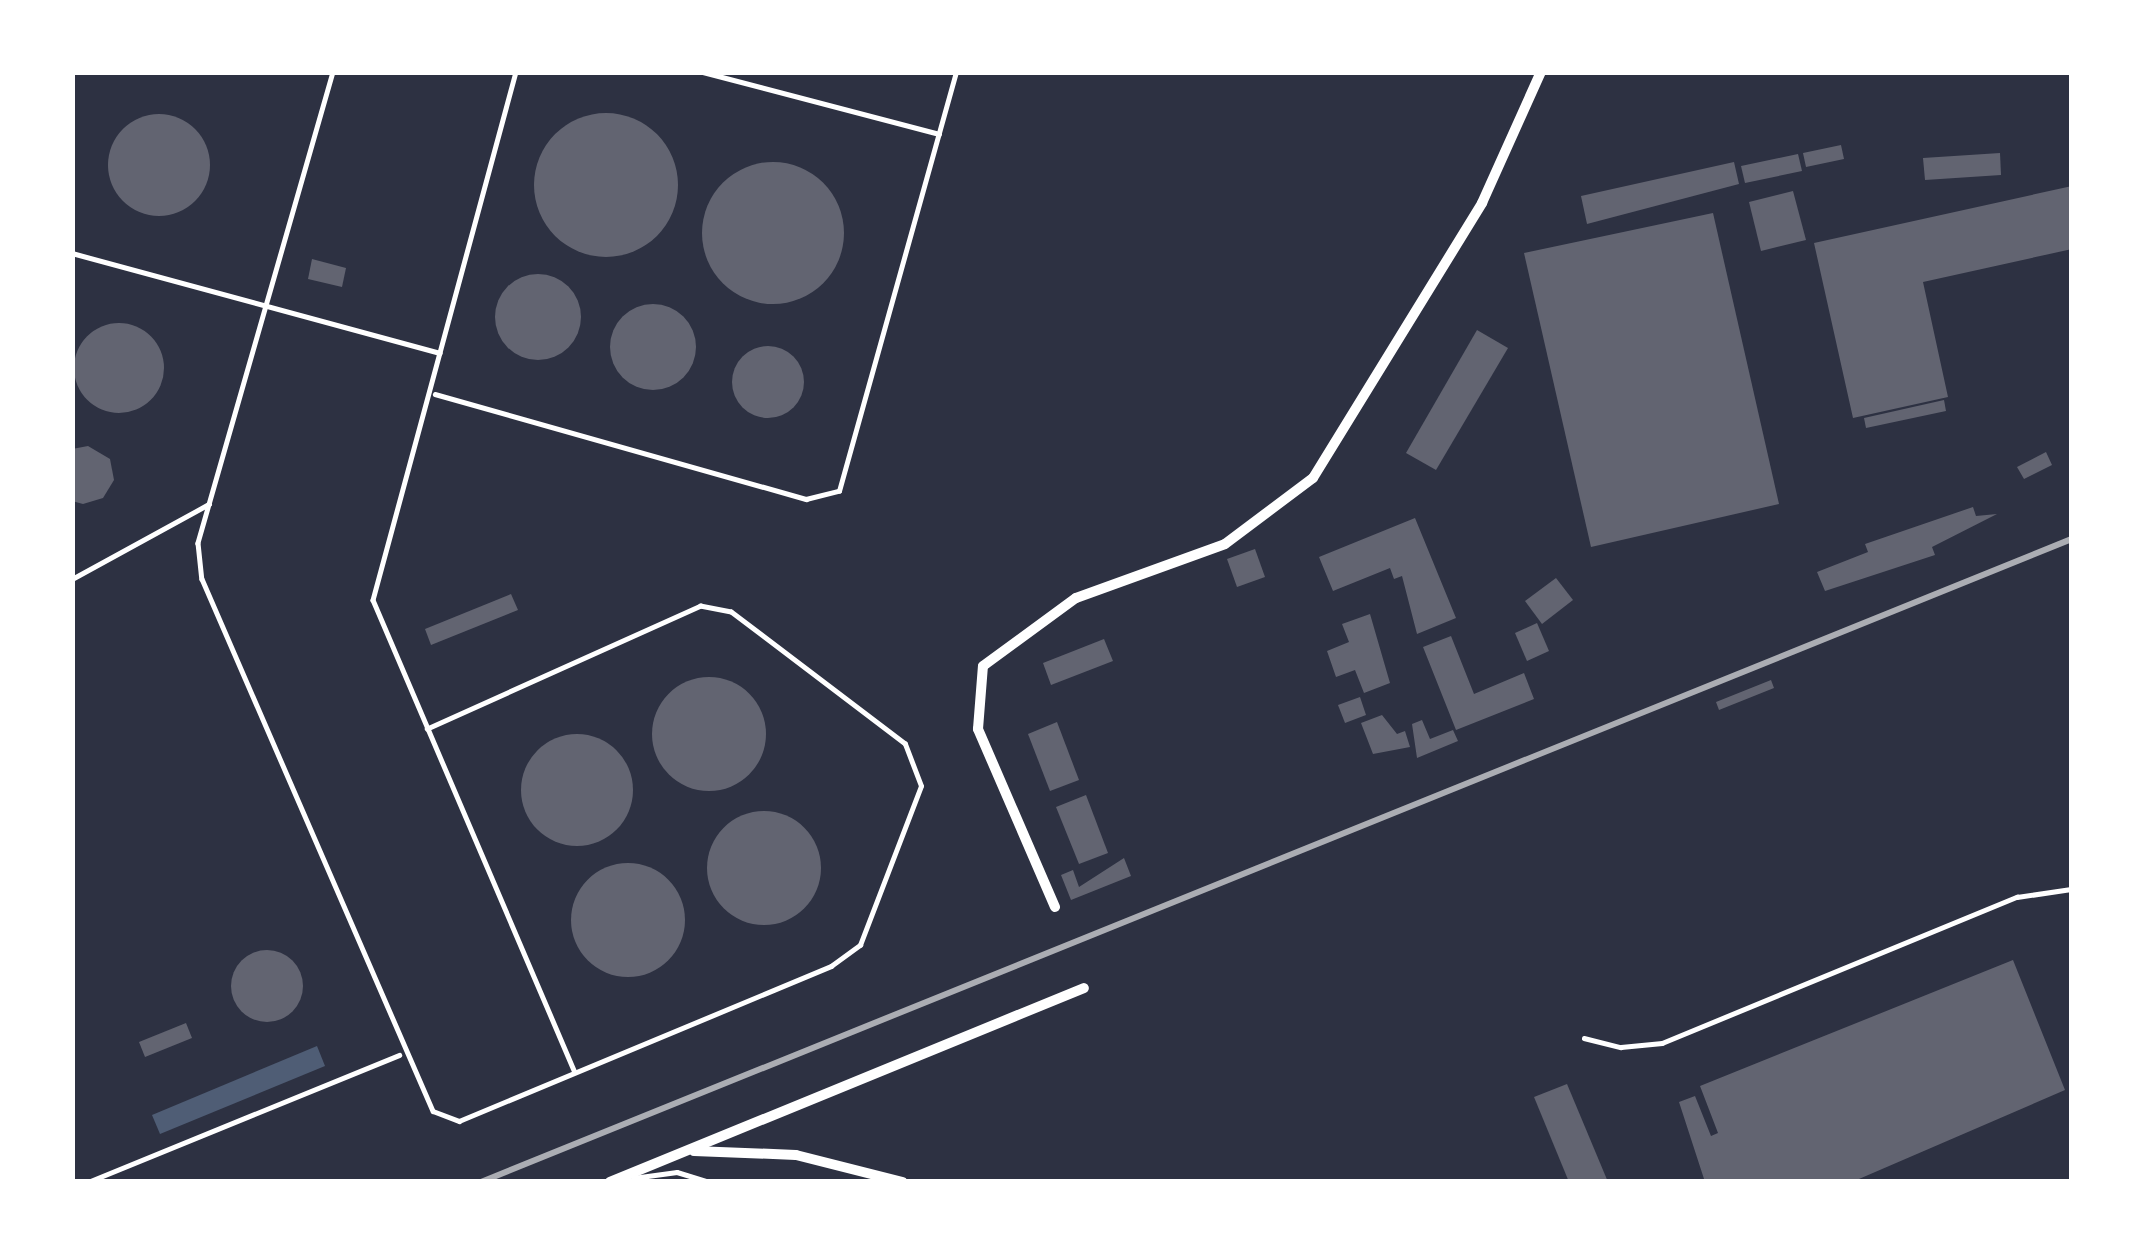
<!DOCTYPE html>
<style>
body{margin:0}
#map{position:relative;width:2144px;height:1254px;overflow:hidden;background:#2d3142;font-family:Bitter,serif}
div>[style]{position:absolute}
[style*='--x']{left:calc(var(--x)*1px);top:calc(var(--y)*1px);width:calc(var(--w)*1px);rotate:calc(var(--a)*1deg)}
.water>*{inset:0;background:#4f5d75}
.building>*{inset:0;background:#626471}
.round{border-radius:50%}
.service>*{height:4.5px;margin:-2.25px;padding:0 2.25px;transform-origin:2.25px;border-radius:2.25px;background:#fff}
.minor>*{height:10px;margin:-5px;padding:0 5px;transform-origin:5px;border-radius:5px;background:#fff}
.rail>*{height:6px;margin:-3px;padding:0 3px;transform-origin:3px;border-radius:3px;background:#abadb3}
span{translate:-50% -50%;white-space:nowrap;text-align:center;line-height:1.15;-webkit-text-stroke:12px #fff;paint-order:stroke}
.frame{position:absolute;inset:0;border:75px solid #fff;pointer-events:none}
</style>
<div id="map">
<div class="water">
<i style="clip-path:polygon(317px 1046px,325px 1066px,160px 1134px,152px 1115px)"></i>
</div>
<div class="building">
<i class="round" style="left:534px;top:113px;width:144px;height:144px"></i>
<i class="round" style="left:108px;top:114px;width:102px;height:102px"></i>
<i style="clip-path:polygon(1841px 145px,1844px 159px,1806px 167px,1803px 153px)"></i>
<i style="clip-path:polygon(2000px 153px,2001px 175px,1925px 180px,1923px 158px)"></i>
<i style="clip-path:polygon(1798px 154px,1802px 171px,1745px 183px,1741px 166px)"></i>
<i style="clip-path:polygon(1734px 162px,1739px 184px,1587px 224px,1581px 196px)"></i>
<i class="round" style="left:702px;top:162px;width:142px;height:142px"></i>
<i style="clip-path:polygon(2072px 186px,2072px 249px,1923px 282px,1948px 397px,1853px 418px,1814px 243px)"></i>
<i style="clip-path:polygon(1793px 191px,1806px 240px,1761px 251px,1749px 202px)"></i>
<i style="clip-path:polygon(1713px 213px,1779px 504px,1591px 547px,1524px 253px)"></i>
<i style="clip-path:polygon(312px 259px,346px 268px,342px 287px,308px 279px)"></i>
<i class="round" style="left:495px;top:274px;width:86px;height:86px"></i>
<i class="round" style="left:610px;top:304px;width:86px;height:86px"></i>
<i class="round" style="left:74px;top:323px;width:90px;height:90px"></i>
<i style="clip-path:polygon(1477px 330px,1508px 348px,1436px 470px,1406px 453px)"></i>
<i class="round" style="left:732px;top:346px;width:72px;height:72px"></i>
<i style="clip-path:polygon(1944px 400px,1946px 411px,1866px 428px,1864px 418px)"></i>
<i style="clip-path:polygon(88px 446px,110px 459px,114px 480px,103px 498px,83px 504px,72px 501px,72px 449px)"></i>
<i style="clip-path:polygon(2046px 452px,2052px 465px,2024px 479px,2017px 467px)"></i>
<i style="clip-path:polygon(1973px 507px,1976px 516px,1997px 514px,1932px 547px,1935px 555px,1825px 591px,1817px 572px,1868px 552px,1865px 544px)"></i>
<i style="clip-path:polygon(1415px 518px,1456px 618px,1417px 634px,1402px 576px,1394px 579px,1390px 568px,1333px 591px,1319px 557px)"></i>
<i style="clip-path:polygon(1255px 549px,1265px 577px,1237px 587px,1227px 559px)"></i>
<i style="clip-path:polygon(1556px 578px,1573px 600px,1542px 624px,1525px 601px)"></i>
<i style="clip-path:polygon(511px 594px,518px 610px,431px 645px,425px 629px)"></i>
<i style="clip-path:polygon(1370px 614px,1390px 683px,1364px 693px,1355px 670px,1336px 677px,1327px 651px,1349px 642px,1342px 624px)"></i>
<i style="clip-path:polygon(1537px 623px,1549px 651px,1527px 661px,1515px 633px)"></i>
<i style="clip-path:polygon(1451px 636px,1474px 694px,1524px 673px,1534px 699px,1456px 730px,1423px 647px)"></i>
<i style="clip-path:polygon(1104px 639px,1113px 661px,1051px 685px,1043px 663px)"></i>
<i class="round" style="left:652px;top:677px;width:114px;height:114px"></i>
<i style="clip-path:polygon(1771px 680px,1774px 688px,1719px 710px,1716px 702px)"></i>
<i style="clip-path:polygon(1360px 697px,1366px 715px,1345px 723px,1338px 705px)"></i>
<i style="clip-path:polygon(1382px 715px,1397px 734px,1405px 731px,1410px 747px,1373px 754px,1361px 723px)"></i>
<i style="clip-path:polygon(1422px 720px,1430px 739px,1453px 730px,1458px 741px,1417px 758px,1412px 724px)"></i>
<i style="clip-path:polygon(1057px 722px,1079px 780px,1050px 791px,1028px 734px)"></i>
<i class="round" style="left:521px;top:734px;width:112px;height:112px"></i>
<i style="clip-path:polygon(1086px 795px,1108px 853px,1079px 864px,1056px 807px)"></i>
<i class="round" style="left:707px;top:811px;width:114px;height:114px"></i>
<i style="clip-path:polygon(1124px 858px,1131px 876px,1071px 900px,1061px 875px,1073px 870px,1079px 887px)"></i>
<i class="round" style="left:571px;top:863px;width:114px;height:114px"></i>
<i class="round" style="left:231px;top:950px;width:72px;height:72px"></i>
<i style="clip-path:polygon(2013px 960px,2065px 1090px,1852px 1182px,1705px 1182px,1679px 1102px,1695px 1096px,1711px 1136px,1718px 1133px,1700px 1086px)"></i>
<i style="clip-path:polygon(186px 1023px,192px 1038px,145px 1057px,139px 1042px)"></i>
<i style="clip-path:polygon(1567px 1084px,1608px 1182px,1569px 1182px,1534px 1097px)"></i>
</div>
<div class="service">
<i style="--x:333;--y:72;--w:490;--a:106"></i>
<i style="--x:198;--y:543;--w:36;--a:84"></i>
<i style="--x:202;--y:579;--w:580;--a:66.53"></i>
<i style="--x:433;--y:1111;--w:28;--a:21"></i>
<i style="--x:459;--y:1121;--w:403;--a:-22.6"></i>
<i style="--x:831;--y:966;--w:36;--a:-36"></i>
<i style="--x:860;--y:945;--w:170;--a:-69"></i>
<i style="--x:921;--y:786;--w:45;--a:-110.9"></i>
<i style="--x:905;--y:744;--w:218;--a:-142.8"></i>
<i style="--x:731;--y:612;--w:31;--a:-169"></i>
<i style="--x:701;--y:606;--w:300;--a:155.8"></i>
<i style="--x:516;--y:72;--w:547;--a:105.15"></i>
<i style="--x:373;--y:600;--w:511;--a:66.85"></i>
<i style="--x:703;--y:72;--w:244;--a:14.7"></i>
<i style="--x:72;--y:253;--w:381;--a:15.2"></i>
<i style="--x:435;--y:394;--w:386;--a:15.8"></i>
<i style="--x:806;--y:499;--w:34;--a:-14"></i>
<i style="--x:839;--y:491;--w:435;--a:-74.4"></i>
<i style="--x:72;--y:579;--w:156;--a:-28.7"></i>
<i style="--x:1584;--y:1038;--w:38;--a:14"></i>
<i style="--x:1621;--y:1047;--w:41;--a:-5.6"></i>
<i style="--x:1662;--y:1043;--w:384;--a:-22.4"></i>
<i style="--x:2017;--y:897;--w:56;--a:-8.3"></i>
<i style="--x:633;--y:1178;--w:44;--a:-7.8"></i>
<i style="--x:677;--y:1172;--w:34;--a:17"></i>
<i style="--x:88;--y:1182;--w:336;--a:-22.2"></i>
</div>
<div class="minor">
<i style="--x:1055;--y:907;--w:194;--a:-113.4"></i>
<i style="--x:978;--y:729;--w:63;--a:-85.5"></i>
<i style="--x:983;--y:666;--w:115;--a:-36.2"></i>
<i style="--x:1076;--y:598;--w:158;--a:-19.9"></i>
<i style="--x:1225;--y:544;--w:110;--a:-36.9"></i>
<i style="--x:1313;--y:478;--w:323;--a:-58.4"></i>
<i style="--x:1482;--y:203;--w:144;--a:-65.8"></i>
<i style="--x:694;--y:1151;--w:102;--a:2.2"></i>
<i style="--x:796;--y:1155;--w:110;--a:14.2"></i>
<i style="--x:610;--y:1182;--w:512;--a:-22.26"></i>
</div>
<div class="rail">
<i style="--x:481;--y:1182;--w:1716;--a:-22.01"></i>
</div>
<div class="frame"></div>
</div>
